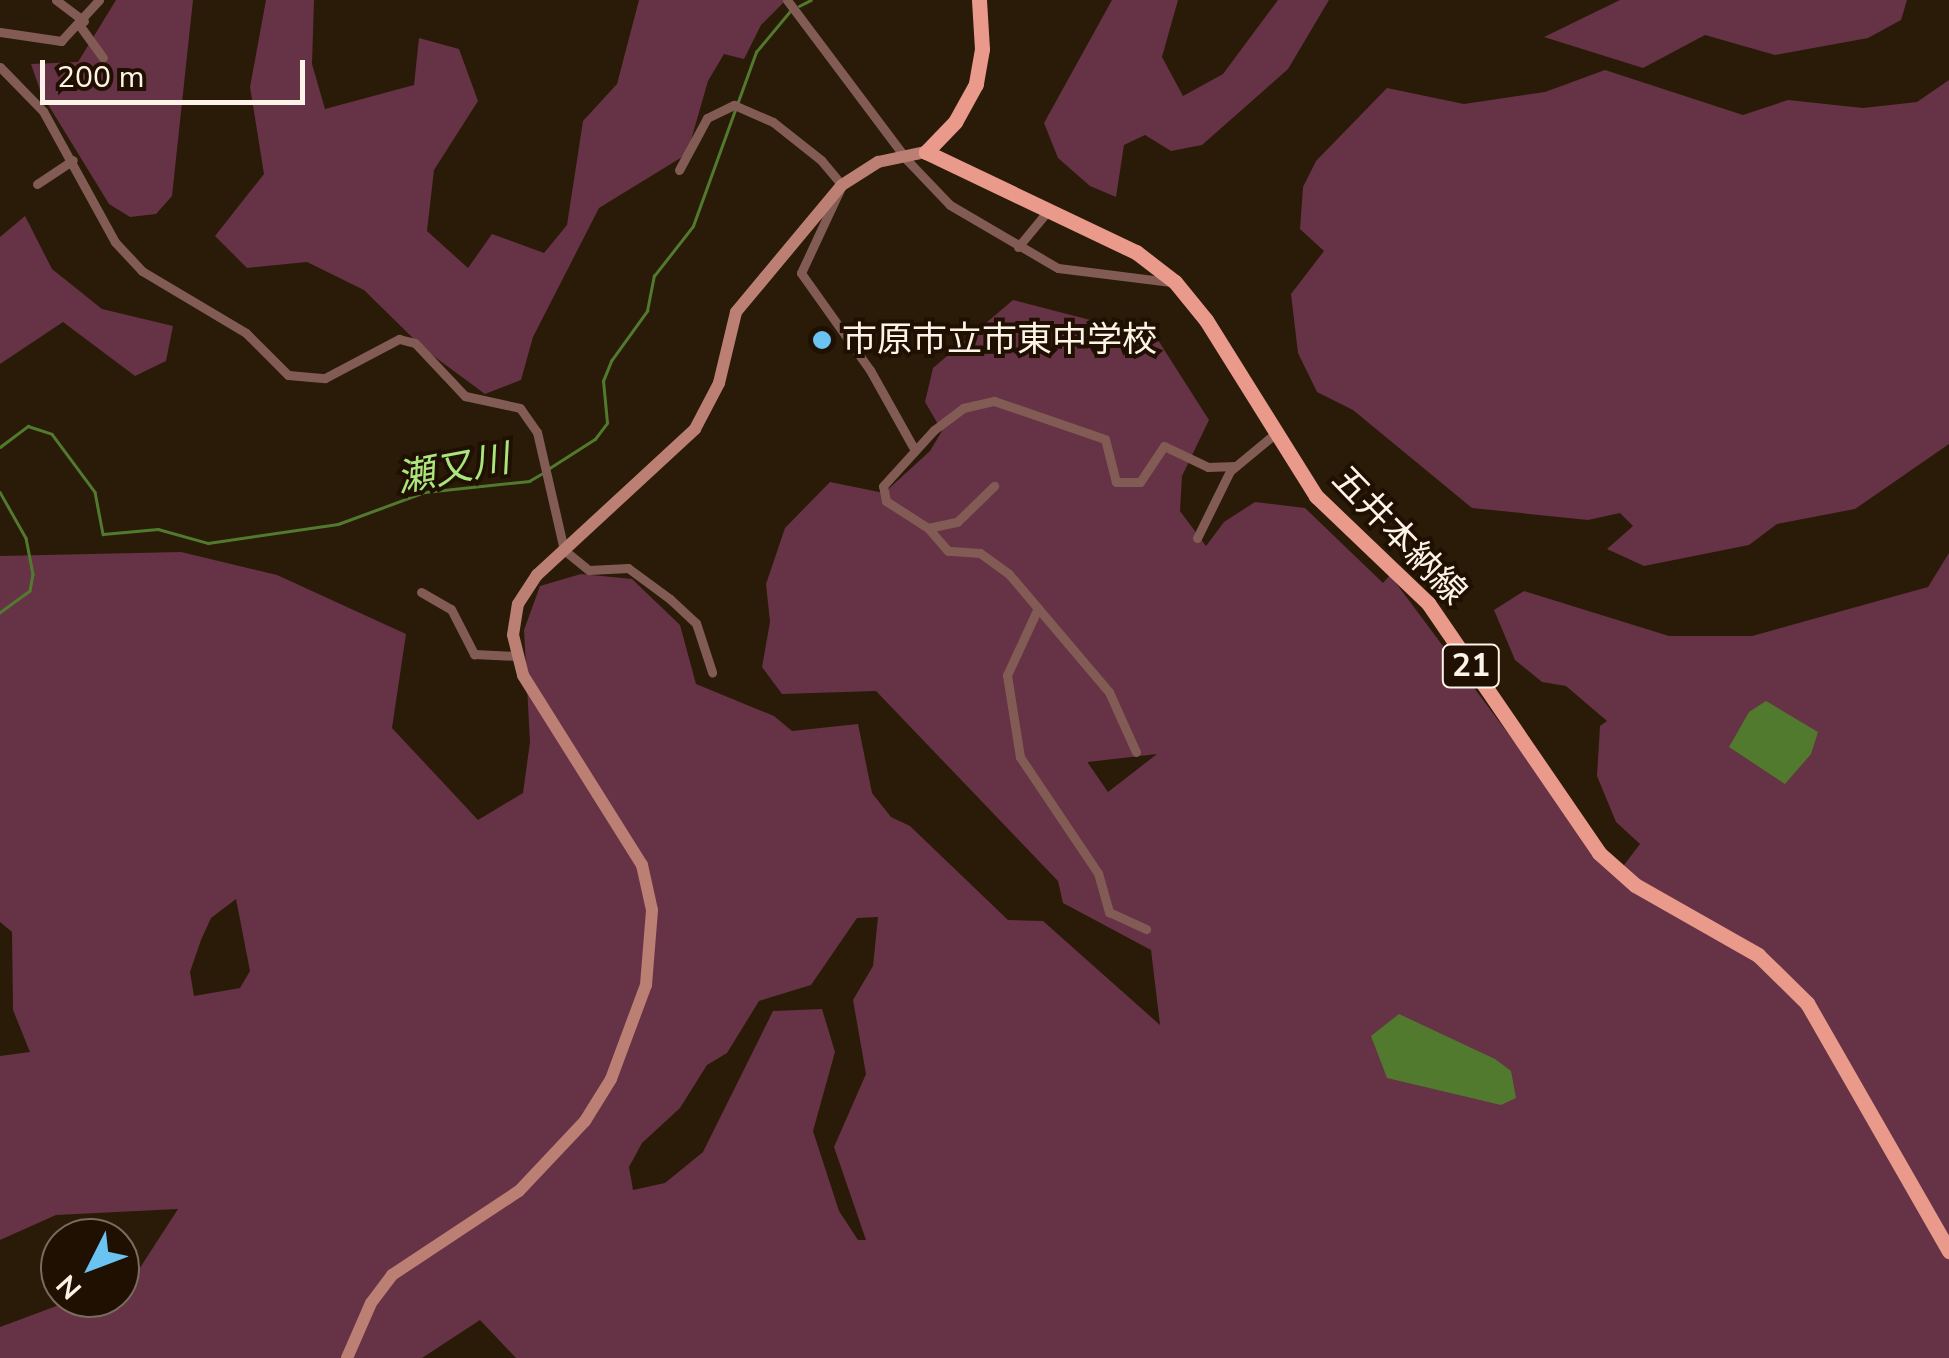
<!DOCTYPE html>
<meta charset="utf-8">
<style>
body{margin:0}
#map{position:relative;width:1949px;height:1358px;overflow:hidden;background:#2a1a08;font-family:"Nunito Sans","Noto Sans JP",sans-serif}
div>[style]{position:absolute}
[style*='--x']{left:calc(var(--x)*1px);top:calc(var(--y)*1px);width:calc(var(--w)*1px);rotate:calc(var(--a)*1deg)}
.green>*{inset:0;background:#663245}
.water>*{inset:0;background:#517a2e}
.stream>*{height:2.5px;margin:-1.25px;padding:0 1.25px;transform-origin:1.25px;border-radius:1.25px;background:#517a2e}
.street>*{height:9px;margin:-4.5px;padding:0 4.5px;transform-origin:4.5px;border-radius:4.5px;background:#825c54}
.secondary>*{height:12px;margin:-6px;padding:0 6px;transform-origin:6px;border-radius:6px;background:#bc7f73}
.primary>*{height:15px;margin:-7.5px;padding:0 7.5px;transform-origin:7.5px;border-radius:7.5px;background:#e99a8a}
.dots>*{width:28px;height:28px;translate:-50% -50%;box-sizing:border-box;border:5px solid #201002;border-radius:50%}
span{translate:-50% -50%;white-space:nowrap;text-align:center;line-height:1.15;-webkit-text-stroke:8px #201002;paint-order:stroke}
.shield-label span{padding:2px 8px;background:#201002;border:2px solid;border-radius:8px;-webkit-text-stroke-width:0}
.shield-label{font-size:32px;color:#fef3e8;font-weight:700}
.poi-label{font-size:35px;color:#fef3e8}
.left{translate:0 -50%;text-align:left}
.street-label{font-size:35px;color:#fef3e8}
.water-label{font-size:38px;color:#abe57e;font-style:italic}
.north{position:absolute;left:40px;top:1218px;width:100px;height:100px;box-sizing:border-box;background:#201002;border:2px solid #796b5e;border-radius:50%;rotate:228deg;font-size:28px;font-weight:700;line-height:40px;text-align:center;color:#fef3e8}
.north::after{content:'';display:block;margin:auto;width:35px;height:45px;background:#6bc3f2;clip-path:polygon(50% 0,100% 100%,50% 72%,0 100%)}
.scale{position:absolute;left:40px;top:60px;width:265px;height:45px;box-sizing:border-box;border:5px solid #fef3e8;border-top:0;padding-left:12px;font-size:30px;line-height:35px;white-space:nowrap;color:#fef3e8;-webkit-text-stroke:8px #201002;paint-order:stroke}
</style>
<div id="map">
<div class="green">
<i style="clip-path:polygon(116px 0,193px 0,172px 196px,156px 214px,130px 217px,109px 204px,41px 93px,31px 64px,78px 62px)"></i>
<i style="clip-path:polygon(266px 0,314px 0,312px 64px,325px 109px,414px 85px,419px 38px,459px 49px,478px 101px,434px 170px,427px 231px,468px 268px,492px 234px,544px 253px,567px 225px,583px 121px,617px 84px,639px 0,786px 0,761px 25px,744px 59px,724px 54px,708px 81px,687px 154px,599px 208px,533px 337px,521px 380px,485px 394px,424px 349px,364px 290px,307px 262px,247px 268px,215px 236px,264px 174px,250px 87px)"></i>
<i style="clip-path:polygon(1112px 0,1178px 0,1162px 57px,1183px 96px,1223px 74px,1278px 0,1329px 0,1288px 69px,1202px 145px,1171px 151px,1145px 135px,1124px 145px,1116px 197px,1090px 186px,1058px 158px,1044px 123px)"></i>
<i style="clip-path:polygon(1620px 0,1907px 0,1901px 20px,1868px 38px,1775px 55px,1705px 35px,1643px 68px,1544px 37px)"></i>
<i style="clip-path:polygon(1605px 70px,1743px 115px,1788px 100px,1863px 108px,1917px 102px,1949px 80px,1949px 444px,1855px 509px,1777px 524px,1749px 545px,1644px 566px,1607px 549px,1633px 526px,1620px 513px,1588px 520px,1472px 508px,1353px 410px,1317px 392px,1298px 353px,1291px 294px,1324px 251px,1300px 229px,1303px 187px,1316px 161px,1387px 88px,1464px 104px,1545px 92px)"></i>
<i style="clip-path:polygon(25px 216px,52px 269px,102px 309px,173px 326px,166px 361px,135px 376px,63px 322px,0 364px,0 237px)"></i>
<i style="clip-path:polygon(evenodd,1013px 300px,1156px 337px,1209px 420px,1182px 476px,1180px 511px,1206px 546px,1224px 522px,1255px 502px,1305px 508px,1383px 583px,1390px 575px,1615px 877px,1640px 844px,1616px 822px,1597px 776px,1600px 726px,1607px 721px,1566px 686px,1542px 682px,1515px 660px,1494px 610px,1524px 591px,1669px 636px,1752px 636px,1928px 587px,1949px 553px,1949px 1358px,516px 1358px,480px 1320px,422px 1358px,0 1358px,0 1327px,78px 1298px,120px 1298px,120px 1282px,134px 1277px,178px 1209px,56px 1215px,0 1240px,0 1056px,30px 1052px,13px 1010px,12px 932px,0 922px,0 556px,181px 552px,277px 575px,406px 634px,392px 728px,478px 820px,523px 793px,530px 742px,524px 630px,540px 586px,581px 574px,632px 579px,680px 625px,696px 684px,774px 716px,792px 731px,858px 724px,872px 793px,891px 817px,910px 826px,1008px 920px,1043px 921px,1160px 1025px,1151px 950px,1063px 903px,1058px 881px,876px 691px,782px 694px,762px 667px,770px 622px,766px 584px,785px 528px,830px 482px,884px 493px,930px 451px,942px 431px,925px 402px,933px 368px,1013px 300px,1157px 754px,1108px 792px,1088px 763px,1088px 762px,1157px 754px,1013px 300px,236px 899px,250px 971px,240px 988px,194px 996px,190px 972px,201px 940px,211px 918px,236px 899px,1013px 300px,878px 917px,873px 966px,853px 1000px,866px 1074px,834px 1147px,866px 1240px,858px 1240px,839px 1211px,813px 1131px,835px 1052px,822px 1009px,773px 1011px,703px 1152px,665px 1183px,633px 1190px,629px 1167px,642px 1143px,680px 1108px,707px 1065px,727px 1053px,759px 1001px,811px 985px,857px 918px,878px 917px)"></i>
</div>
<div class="water">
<i style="clip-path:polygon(1766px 701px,1818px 732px,1811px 754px,1785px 784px,1729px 747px,1749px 712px)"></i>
<i style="clip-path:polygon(1399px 1014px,1495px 1059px,1511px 1071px,1516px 1098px,1501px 1105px,1387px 1078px,1371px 1036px)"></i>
</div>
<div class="stream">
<i style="--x:799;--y:6;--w:13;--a:-27"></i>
<i style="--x:0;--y:447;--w:35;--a:-37"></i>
<i style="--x:28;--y:426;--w:25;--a:18"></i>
<i style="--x:52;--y:434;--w:72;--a:53.4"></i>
<i style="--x:95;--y:492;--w:43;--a:79.2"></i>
<i style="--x:103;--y:534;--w:55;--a:-5.2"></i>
<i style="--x:158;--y:529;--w:52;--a:15.6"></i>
<i style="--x:208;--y:543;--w:131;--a:-8.3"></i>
<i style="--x:338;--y:524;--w:93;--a:-20.2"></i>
<i style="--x:425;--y:492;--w:105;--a:-6"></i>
<i style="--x:529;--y:481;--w:14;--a:-30"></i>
<i style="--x:548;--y:469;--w:56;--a:-32.6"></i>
<i style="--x:595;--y:439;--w:20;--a:-53"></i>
<i style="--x:607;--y:423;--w:42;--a:-95.4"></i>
<i style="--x:603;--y:381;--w:22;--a:-68"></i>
<i style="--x:611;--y:361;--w:62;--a:-54.2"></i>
<i style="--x:647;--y:311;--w:36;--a:-79"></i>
<i style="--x:654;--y:276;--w:63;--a:-52"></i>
<i style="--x:693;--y:226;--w:185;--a:-70.1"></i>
<i style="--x:756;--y:52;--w:55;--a:-50.2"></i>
<i style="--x:0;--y:492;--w:53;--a:60.5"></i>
<i style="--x:26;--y:538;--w:37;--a:79"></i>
<i style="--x:33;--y:574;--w:17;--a:100"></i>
<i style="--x:30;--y:591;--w:37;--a:144"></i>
</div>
<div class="street">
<i style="--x:56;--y:0;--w:35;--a:37"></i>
<i style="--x:787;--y:0;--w:200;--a:53.1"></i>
<i style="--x:907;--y:160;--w:62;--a:46.3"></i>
<i style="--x:950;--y:205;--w:125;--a:30.3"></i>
<i style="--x:1058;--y:268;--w:114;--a:7.1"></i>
<i style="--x:80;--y:26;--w:39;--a:54"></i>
<i style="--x:0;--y:32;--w:62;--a:8.4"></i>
<i style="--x:61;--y:41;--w:56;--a:-47.2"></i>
<i style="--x:0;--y:67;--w:62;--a:45.7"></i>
<i style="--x:43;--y:111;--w:149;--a:61.2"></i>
<i style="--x:115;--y:242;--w:40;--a:47"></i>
<i style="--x:142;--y:271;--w:121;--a:30.8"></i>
<i style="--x:246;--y:333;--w:59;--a:45"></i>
<i style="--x:288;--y:375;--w:37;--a:5"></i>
<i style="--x:325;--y:378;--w:84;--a:-27.8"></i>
<i style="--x:399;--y:339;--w:16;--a:14"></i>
<i style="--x:415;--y:343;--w:73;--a:46.7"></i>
<i style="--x:465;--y:396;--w:56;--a:12.3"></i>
<i style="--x:520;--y:408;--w:29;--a:55"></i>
<i style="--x:537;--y:432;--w:121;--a:77.1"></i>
<i style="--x:564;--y:550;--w:32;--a:39"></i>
<i style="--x:589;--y:570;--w:39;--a:-3"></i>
<i style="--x:628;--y:568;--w:52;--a:36.4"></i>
<i style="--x:670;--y:599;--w:35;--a:43"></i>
<i style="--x:696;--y:623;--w:52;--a:71.9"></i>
<i style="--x:679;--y:170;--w:59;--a:-61.7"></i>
<i style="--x:707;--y:118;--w:30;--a:-26"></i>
<i style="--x:734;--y:105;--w:43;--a:23.6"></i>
<i style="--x:773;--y:122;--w:61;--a:38.4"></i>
<i style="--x:821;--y:160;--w:33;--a:50"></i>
<i style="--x:842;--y:185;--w:97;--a:115"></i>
<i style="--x:801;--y:273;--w:119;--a:54.6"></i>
<i style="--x:870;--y:370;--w:88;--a:60.8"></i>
<i style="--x:37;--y:184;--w:43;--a:-33.7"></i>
<i style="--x:1018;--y:247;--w:44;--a:-50.5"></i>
<i style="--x:928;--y:528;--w:30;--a:-12"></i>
<i style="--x:957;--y:522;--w:52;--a:-44.2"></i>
<i style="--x:1197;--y:538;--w:75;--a:-63.8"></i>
<i style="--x:1230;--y:471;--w:60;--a:-39.6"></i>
<i style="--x:421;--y:592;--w:34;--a:30"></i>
<i style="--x:451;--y:609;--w:51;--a:62.9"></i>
<i style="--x:474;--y:654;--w:43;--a:2.7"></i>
<i style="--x:1038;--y:608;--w:74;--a:114.8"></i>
<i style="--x:1007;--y:675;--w:83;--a:81"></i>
<i style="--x:1020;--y:757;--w:140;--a:56.1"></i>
<i style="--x:1098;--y:873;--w:41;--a:74.2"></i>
<i style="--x:1109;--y:912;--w:41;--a:24.7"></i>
<i style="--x:1136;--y:752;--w:66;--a:-114.2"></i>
<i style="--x:1109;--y:692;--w:155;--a:-130.3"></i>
<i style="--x:1009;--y:574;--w:36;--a:-144"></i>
<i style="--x:980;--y:553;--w:32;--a:-176"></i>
<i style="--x:948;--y:551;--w:30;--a:-131"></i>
<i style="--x:928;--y:528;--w:50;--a:-147.3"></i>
<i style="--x:886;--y:501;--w:15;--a:-101"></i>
<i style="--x:883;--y:486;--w:76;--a:-47.7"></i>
<i style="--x:934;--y:430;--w:36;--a:-37"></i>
<i style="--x:963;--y:408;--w:32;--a:-13"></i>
<i style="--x:994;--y:401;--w:117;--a:18.9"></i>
<i style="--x:1105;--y:439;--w:44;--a:75.7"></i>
<i style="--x:1116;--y:482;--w:24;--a:0"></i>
<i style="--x:1140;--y:482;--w:43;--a:-56.3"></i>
<i style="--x:1164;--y:446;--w:49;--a:25.5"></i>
<i style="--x:1208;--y:467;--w:28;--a:-2"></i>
</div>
<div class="secondary">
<i style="--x:347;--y:1358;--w:60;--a:-66.4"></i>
<i style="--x:371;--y:1303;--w:35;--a:-53"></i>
<i style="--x:392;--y:1275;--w:152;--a:-33.5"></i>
<i style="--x:519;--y:1191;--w:96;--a:-46.7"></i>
<i style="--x:585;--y:1121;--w:49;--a:-58.2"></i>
<i style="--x:611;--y:1079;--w:100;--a:-69.6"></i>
<i style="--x:646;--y:985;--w:75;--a:-85.4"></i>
<i style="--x:652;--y:910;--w:46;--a:-102.5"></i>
<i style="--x:642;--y:865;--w:224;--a:-122.1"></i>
<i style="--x:523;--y:675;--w:41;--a:-104"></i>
<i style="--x:513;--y:635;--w:31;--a:-81"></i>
<i style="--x:518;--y:604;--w:35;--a:-57"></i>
<i style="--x:537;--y:575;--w:215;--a:-42.7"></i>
<i style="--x:695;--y:429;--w:52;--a:-62.4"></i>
<i style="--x:719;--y:383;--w:73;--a:-76.5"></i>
<i style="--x:736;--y:312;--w:165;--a:-50.2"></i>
<i style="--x:842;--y:185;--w:43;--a:-32.6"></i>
<i style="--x:878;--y:162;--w:49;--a:-11.8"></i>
</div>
<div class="primary">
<i style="--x:979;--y:0;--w:49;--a:86.5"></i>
<i style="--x:982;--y:49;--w:36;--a:100"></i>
<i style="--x:976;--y:84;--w:43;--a:118.9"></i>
<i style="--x:955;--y:122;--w:42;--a:134"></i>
<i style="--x:926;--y:152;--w:233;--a:25.5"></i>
<i style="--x:1136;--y:252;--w:49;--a:37.6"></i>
<i style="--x:1175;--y:282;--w:49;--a:50.8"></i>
<i style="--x:1206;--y:320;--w:208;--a:58"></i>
<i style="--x:1316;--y:496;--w:155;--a:43.7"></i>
<i style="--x:1428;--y:603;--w:303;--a:55.6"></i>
<i style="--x:1599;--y:853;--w:48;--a:41.6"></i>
<i style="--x:1635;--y:885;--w:142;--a:29.6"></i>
<i style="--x:1758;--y:955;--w:69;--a:44.4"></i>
<i style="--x:1807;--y:1003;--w:286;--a:60.2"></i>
</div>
<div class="dots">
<i style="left:822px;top:340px;background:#6bc3f2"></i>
</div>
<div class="shield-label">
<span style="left:1471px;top:666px">21</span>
</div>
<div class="poi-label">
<span class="left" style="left:842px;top:340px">市原市立市東中学校</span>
</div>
<div class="street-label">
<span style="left:1399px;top:536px;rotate:46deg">五井本納線</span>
</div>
<div class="water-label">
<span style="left:453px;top:469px;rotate:-11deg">瀬又川</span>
</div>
<div class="north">N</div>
<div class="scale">200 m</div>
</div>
